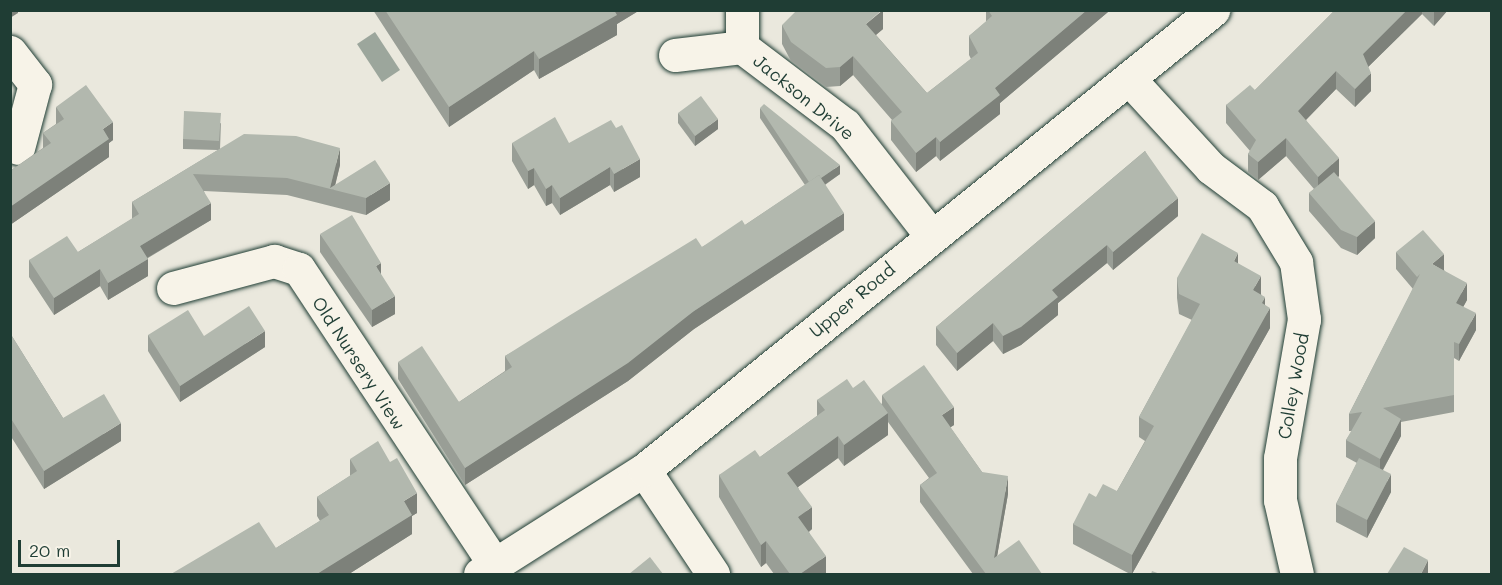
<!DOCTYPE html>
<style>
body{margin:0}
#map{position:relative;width:1502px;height:585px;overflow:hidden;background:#eae8dd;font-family:Mali,sans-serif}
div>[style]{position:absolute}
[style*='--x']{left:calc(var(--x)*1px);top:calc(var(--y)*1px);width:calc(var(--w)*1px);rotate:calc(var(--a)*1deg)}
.water>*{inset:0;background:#9ca69c}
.roads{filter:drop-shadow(0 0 2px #1f3d34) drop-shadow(0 0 2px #1f3d34)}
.street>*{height:33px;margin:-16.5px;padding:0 16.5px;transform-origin:16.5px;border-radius:16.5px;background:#f7f3e8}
.wall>*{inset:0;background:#999e96}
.shaded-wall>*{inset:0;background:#7d817a}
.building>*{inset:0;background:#b2b8ae}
span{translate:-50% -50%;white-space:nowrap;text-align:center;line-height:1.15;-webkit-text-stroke:6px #f7f3e8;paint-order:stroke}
.street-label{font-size:18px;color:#1f3d34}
.frame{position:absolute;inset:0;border:12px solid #1f3d34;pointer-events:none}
.scale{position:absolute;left:18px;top:540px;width:102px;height:27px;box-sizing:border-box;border:3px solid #1f3d34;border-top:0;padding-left:8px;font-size:18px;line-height:21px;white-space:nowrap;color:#1f3d34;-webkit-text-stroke:4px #f7f3e8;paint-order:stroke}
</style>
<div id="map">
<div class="water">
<i style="clip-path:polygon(375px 32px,400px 70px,382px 82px,357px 44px)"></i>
</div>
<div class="roads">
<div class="street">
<i style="--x:742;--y:10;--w:37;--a:90"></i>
<i style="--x:742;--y:47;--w:129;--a:37.1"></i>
<i style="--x:845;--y:125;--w:138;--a:52.1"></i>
<i style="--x:10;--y:52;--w:41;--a:52"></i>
<i style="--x:35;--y:84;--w:66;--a:104.9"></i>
<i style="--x:675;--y:55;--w:67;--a:-6.8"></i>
<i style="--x:1131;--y:81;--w:118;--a:47.4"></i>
<i style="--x:1211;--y:168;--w:64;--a:36.7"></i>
<i style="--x:1262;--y:206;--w:66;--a:58.7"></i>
<i style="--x:1296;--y:262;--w:58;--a:82"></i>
<i style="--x:1304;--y:319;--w:141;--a:99.8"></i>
<i style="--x:1280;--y:458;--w:42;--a:90"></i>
<i style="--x:1280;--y:500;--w:76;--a:77.1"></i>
<i style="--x:173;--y:288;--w:105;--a:-15"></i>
<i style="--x:274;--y:261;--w:26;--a:18"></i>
<i style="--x:299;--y:269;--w:355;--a:56.5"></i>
<i style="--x:644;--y:470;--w:125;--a:56.4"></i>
<i style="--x:480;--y:574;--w:194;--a:-32.4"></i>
<i style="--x:644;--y:470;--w:732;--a:-38.95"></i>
</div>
</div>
<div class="wall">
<i style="clip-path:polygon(373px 10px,640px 10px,617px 24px,617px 35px,539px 79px,534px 70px,449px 127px)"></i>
<i style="clip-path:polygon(986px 10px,1108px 10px,1108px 12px,1000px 103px,1000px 114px,940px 161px,936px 156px,916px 172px,891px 140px,891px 121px,892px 120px,853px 75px,840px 86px,826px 87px,791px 61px,782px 44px,782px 25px,883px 29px,876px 35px,927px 93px,971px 59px,969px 55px,969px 36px,986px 22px)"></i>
<i style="clip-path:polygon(1335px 10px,1448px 10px,1434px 26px,1422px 14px,1368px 67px,1371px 91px,1355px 107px,1336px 89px,1306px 120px,1339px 176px,1338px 177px,1375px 238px,1357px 255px,1341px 248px,1309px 211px,1309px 193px,1314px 189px,1286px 156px,1258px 180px,1248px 172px,1248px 154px,1250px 151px,1226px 123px,1226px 105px,1255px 90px)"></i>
<i style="clip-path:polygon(56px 107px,113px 140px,109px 143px,109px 157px,10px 225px,10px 171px,43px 148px,43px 133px,56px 124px)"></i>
<i style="clip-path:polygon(760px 108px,840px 174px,825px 185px,844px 230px,694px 329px,628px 381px,465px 485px,398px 379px,398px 362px,459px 402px,505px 371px,505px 356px,702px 247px,745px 225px,805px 185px,760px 118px)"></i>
<i style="clip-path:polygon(678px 113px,718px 129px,695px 146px,678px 123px)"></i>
<i style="clip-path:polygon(221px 123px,220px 149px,340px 165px,335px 185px,390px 200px,366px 215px,287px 195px,204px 191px,211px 220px,148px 258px,148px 276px,108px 300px,100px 286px,54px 315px,29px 277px,29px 260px,78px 252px,132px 219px,132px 202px,218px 150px,183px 149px,183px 139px)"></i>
<i style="clip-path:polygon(512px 143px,569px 143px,640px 177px,614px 192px,610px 185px,560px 215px,552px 203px,546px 206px,534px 185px,528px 189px,512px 161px)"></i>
<i style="clip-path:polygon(1145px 151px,1178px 216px,1113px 270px,1107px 263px,1058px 303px,1058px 315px,1021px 345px,1003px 354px,993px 341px,957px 371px,936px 345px,936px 327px)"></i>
<i style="clip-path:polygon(320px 234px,395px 314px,372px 327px,320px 252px)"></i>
<i style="clip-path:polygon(1396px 252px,1444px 270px,1467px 300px,1463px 307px,1476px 330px,1459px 361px,1454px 358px,1454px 412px,1401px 422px,1401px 436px,1383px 470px,1391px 492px,1367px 538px,1336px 522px,1336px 504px,1357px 463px,1346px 457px,1346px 440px,1352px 431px,1349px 431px,1349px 414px,1413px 289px,1396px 269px)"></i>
<i style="clip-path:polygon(1238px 264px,1261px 294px,1265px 305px,1270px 328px,1132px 574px,1130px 574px,1073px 544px,1073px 524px,1096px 497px,1117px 491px,1145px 441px,1139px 437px,1139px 417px,1192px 320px,1179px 314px,1177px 298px,1177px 278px)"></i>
<i style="clip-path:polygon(10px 333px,63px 418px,121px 441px,44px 489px,10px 435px)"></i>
<i style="clip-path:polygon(148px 335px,204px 336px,265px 347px,180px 402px,148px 351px)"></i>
<i style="clip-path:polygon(853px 388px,882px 404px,882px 395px,954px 425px,950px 427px,982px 472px,1008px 494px,997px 556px,1042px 574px,973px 574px,920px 502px,920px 485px,929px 478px,888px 422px,888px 435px,844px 466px,838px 458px,798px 487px,812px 529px,809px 532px,826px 574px,774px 574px,766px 563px,761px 567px,719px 497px,719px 475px,760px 457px,817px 416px,817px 400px)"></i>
<i style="clip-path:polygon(350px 459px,417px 513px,412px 516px,412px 534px,349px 574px,171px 574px,276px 548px,320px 521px,317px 516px,317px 497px,350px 476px)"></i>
</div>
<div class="shaded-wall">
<i style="clip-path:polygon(10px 10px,18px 10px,18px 13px,10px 18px)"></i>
<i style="clip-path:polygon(612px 10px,640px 10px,617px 24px,617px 35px,539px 79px,539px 59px)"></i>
<i style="clip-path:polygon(883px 10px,883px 29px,866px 43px,866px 24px)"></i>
<i style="clip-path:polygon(1087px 10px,1108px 10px,1108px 12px,1000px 103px,1000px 114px,940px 161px,940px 142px,995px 88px)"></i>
<i style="clip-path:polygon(1407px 10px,1422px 10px,1422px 14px,1363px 72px,1363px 54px)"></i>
<i style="clip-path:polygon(1434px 10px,1448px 10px,1434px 26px)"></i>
<i style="clip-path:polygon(534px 51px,534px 70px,449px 127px,449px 107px)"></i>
<i style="clip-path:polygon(853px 56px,853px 75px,840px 86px,840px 67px)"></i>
<i style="clip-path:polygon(1336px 71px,1336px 89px,1298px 128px,1298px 111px)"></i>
<i style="clip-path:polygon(1371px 73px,1371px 91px,1355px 107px,1355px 89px)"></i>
<i style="clip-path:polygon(718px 119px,718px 129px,695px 146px,695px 136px)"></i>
<i style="clip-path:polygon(113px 122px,113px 140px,109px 143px,109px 157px,10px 225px,10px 207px,103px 129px)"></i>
<i style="clip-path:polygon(936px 137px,936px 156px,916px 172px,916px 153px)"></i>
<i style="clip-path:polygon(1286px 138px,1286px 156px,1258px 180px,1258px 162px)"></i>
<i style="clip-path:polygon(340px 148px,340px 165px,334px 190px,330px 188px)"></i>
<i style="clip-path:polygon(1339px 158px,1339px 176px,1318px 195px,1318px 177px)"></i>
<i style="clip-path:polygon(640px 159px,640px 177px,614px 192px,614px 174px)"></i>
<i style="clip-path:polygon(840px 165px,840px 174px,811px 194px,811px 185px)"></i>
<i style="clip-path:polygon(610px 167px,610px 185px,560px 215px,560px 198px)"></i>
<i style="clip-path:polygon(534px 168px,534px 185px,528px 189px,528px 171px)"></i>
<i style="clip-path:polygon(390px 183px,390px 200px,366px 215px,366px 198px)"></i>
<i style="clip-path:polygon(552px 185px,552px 203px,546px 206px,546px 189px)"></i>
<i style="clip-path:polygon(1178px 198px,1178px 216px,1113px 270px,1113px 252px)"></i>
<i style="clip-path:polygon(211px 203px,211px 220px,140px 262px,140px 246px)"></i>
<i style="clip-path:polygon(844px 213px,844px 230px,694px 329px,628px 381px,465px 485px,465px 468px,694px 311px)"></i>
<i style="clip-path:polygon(1375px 221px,1375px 238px,1357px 255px,1357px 237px)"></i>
<i style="clip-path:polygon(1107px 245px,1107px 263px,1058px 303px,1058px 315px,1021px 345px,1003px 354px,1003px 336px,1052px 290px)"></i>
<i style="clip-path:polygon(1238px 253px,1238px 273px,1234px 261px)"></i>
<i style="clip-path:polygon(1444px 254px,1444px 271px,1432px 264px)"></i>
<i style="clip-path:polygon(148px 259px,148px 276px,108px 300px,108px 283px)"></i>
<i style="clip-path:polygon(381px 263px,381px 281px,376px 266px)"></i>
<i style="clip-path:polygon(100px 269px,100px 286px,54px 315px,54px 298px)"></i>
<i style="clip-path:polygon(1261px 276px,1261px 296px,1253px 290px)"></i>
<i style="clip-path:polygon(1467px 283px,1467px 300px,1456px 320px,1456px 303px)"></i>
<i style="clip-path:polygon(395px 296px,395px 314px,372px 327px,372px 310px)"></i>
<i style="clip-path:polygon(1265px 297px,1265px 316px,1270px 308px,1270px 328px,1132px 574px,1132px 555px)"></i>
<i style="clip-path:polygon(1476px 313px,1476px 330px,1459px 361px,1459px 344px)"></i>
<i style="clip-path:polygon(993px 323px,993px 341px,957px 371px,957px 353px)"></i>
<i style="clip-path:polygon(265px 331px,265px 347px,180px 402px,180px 386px)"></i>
<i style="clip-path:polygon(954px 407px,954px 425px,942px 433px,942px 415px)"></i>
<i style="clip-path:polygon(888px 413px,888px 435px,844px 466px,844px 445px)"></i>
<i style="clip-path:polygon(1401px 419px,1401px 436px,1380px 475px,1380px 459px)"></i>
<i style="clip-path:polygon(121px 423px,121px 441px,44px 489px,44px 471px)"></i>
<i style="clip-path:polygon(838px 436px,838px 458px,787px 495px,787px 473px)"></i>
<i style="clip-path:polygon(1391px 474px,1391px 492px,1367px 538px,1367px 520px)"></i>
<i style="clip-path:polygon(1008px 476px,1008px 494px,994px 574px,994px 558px)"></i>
<i style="clip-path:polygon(417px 493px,417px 513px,412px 516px,412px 534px,349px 574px,317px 574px,404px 501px)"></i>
<i style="clip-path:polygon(812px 507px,812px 529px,798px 539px,798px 517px)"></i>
<i style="clip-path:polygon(766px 541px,766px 563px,761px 567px,761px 545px)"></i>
<i style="clip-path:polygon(826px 556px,826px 574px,800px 574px)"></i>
<i style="clip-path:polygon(1428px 560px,1428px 574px,1421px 574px)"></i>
</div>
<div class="building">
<i style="clip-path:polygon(385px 10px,614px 10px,617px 15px,539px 59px,534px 51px,449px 107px)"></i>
<i style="clip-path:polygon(797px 10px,882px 10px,866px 24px,927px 93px,978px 53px,969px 36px,992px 16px,988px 10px,1087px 10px,995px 88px,1000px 95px,940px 142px,936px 137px,916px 153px,891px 121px,902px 112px,853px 56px,840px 67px,826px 68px,791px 42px,782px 25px)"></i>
<i style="clip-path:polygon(1335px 10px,1407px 10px,1363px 54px,1371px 73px,1355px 89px,1336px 71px,1298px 111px,1339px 158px,1318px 177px,1286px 138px,1258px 162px,1248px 154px,1256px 140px,1226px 105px,1250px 85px,1255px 90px)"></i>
<i style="clip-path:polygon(86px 85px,113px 122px,103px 129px,109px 139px,10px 207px,10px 171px,51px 143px,43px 133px,64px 119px,56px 107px)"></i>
<i style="clip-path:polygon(701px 96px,718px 119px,695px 136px,678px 113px)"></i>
<i style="clip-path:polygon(764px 104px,840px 165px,821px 178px,819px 175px,809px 182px,760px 108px)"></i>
<i style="clip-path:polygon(184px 111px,221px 113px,219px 141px,183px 139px)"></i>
<i style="clip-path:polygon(555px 117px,569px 143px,611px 120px,616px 128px,622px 125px,640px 159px,614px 174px,610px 167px,560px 198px,552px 185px,546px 189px,534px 168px,528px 171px,512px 143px)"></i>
<i style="clip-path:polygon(244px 134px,296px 136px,340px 148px,330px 188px,375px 160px,390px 183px,366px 198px,287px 178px,193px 174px,211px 203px,140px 246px,148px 259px,108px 283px,100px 269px,54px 298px,29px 260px,67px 236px,78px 252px,139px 214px,132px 202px)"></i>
<i style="clip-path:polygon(1145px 151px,1178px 198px,1113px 252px,1107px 245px,1052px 290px,1058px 297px,1021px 327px,1003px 336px,993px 323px,957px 353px,936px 327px)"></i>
<i style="clip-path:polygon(1334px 172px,1375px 221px,1357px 237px,1341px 230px,1309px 193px)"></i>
<i style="clip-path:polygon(819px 175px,844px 213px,694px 311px,628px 363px,465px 468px,398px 362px,422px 346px,459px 402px,512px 367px,505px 356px,567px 317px,696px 238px,702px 247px,742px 220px,745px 225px)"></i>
<i style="clip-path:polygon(352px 215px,381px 263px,376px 266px,395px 296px,372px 310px,320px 234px)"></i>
<i style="clip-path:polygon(1423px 230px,1444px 254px,1432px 264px,1467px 283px,1456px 303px,1476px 313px,1459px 344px,1454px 342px,1454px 395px,1383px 408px,1401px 419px,1380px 459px,1346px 440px,1362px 412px,1349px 414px,1420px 274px,1417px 277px,1396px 252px)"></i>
<i style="clip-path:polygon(1202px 233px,1238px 253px,1234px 261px,1261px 276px,1253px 290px,1265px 297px,1262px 303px,1270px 308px,1132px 555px,1073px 524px,1089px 493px,1096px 497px,1103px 484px,1117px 491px,1154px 426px,1139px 417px,1200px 304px,1179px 294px,1177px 278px)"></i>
<i style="clip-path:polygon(249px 306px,265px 331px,180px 386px,148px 335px,188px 310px,204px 336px)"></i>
<i style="clip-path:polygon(10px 333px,63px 418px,104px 394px,121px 423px,44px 471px,10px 417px)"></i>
<i style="clip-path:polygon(924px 365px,954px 407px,942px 415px,982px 472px,1008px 476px,994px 558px,1019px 540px,1042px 574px,986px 574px,920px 485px,937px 473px,882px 395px)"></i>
<i style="clip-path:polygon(847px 379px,853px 388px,864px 380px,888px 413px,844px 445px,838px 436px,787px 473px,812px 507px,798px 517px,826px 556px,800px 574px,790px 574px,766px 541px,761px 545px,719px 475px,755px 450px,760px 457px,825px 410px,817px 400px)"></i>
<i style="clip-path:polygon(378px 441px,390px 462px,397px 458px,417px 493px,404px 501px,412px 515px,317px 574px,171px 574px,259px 522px,276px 548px,329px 515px,317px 497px,357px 471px,350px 459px)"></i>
<i style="clip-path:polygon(1359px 458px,1391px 474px,1367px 520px,1336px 504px)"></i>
<i style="clip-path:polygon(1404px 547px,1428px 560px,1421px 574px,1387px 574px)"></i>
<i style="clip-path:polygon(650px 557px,663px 574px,629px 574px)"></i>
<i style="clip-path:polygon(1152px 571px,1160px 574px,1151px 574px)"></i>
</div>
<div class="street-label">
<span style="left:804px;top:97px;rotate:39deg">Jackson Drive</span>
<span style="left:852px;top:300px;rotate:-40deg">Upper Road</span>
<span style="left:359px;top:363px;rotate:57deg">Old Nursery View</span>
<span style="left:1293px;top:386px;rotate:-80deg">Colley Wood</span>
</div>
<div class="frame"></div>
<div class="scale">20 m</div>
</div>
